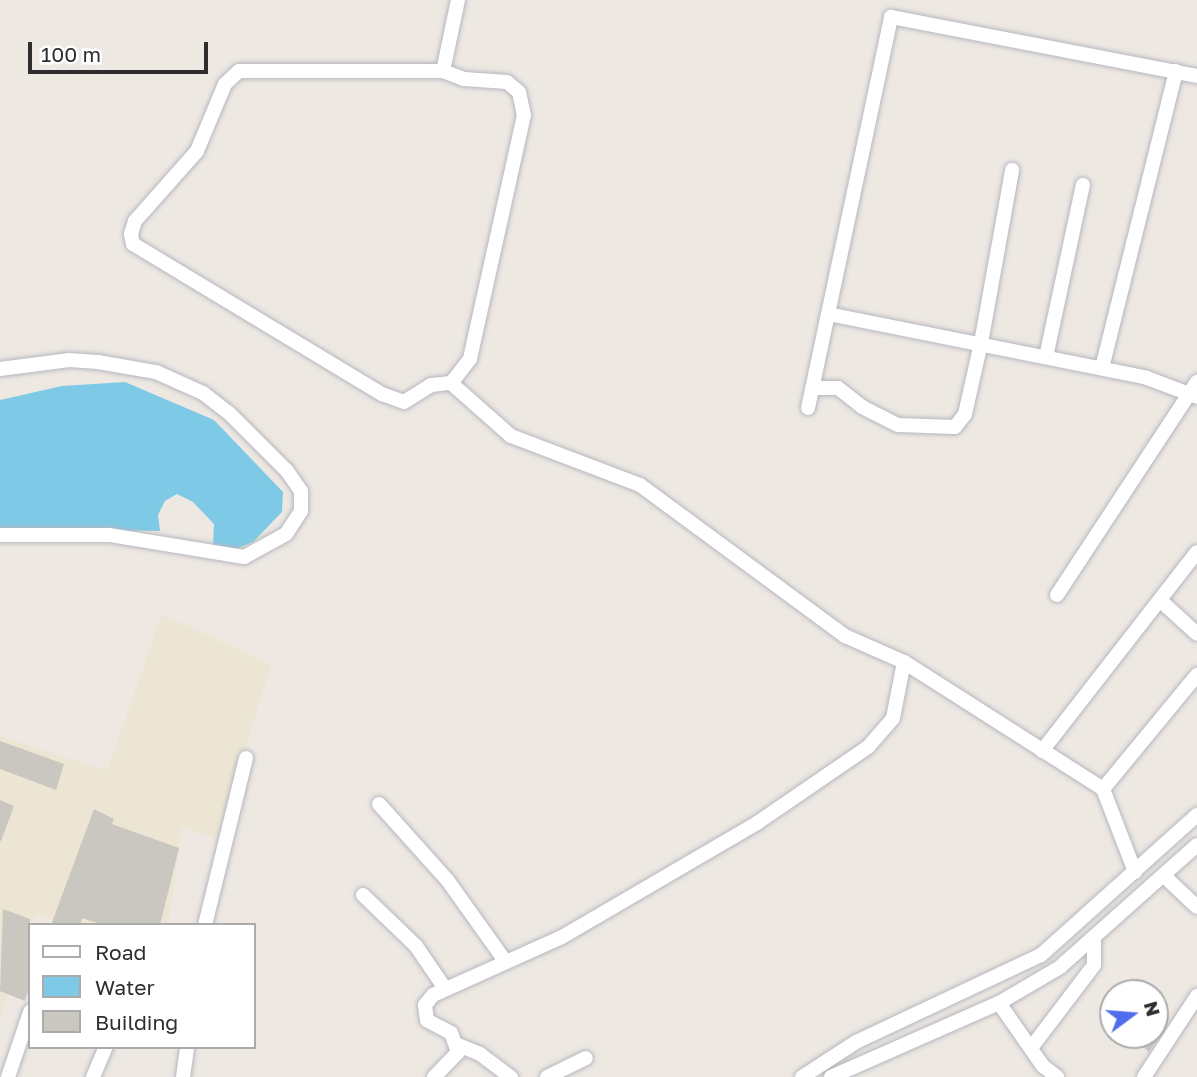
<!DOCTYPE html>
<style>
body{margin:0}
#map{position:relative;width:1197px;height:1077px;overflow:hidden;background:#eee8e2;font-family:"Golos Text",sans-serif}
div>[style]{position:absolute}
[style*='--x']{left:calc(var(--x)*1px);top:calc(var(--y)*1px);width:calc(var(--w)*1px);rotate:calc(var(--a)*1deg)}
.education>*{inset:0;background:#ede5d3}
.water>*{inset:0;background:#7ecae6}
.building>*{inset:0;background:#cac6c0}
.roads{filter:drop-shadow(0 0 2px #b5b7c0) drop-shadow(0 0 2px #b5b7c0)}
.street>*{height:14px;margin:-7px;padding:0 7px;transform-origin:7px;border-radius:7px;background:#fff}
span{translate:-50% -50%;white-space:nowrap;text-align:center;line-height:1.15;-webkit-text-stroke:7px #fff;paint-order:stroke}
.legend{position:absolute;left:28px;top:923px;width:228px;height:126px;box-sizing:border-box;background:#fff;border:2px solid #ababab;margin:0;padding:9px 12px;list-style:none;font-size:21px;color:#2e2e2e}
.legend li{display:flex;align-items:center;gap:14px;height:35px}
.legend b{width:35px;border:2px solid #ababab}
.north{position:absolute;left:1099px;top:979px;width:70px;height:70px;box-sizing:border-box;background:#fff;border:2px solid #ababab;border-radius:50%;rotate:74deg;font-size:19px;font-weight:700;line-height:28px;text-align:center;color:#2e2e2e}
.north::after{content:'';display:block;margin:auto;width:24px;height:32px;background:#516dec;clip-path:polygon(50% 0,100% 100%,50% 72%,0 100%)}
.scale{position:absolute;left:28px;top:42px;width:180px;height:32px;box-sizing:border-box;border:4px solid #2e2e2e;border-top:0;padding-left:9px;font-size:21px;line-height:24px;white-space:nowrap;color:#2e2e2e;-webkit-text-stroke:5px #fff;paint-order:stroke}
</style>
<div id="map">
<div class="education">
<i style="clip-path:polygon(162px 614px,271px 665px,218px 839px,182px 827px,168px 925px,69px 925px,37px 914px,0 1018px,0 736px,107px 771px)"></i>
</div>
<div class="water">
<i style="clip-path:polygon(125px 382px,214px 420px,283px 492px,282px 512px,253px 542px,236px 549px,213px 545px,214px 524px,193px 502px,177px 494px,165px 501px,158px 515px,160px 531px,0 528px,0 400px,62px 386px)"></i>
</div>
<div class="building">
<i style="clip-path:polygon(0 741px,64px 764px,56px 790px,0 769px)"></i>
<i style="clip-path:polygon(0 800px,14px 806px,1px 841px,0 841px)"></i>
<i style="clip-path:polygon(94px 809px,114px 819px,112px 824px,179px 848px,160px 925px,103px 925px,82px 918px,80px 925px,51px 925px)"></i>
<i style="clip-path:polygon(3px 909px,30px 919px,30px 986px,25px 1001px,0 991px)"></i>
<i style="clip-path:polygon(1155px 1021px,1164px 1029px,1149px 1052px,1129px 1035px,1155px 1035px)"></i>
</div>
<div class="roads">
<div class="street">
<i style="--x:458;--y:0;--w:73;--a:101.9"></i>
<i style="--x:443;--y:71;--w:22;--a:21"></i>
<i style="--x:464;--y:79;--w:43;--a:4"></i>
<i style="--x:507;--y:82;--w:16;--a:40"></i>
<i style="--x:519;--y:92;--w:24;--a:78"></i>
<i style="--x:524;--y:115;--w:250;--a:102.5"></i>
<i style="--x:470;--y:359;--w:31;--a:128"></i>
<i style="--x:451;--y:383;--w:80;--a:41.5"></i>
<i style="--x:511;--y:436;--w:138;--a:20.8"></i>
<i style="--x:640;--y:485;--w:255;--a:36.4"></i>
<i style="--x:845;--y:636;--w:64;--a:23.8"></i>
<i style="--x:443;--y:71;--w:204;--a:180"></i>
<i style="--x:239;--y:71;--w:19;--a:137"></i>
<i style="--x:225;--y:84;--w:73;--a:112.7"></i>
<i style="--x:197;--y:151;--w:94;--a:131.5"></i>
<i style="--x:135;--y:221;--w:14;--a:107"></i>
<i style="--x:131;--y:234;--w:10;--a:79"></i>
<i style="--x:133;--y:244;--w:291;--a:31.1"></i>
<i style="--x:382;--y:394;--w:23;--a:20"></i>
<i style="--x:404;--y:402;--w:32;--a:-32"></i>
<i style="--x:431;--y:385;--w:20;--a:-6"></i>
<i style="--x:828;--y:314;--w:325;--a:11.3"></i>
<i style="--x:1147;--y:378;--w:53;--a:20.8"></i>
<i style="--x:1046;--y:357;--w:176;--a:-77.9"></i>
<i style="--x:1102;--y:368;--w:306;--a:-76"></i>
<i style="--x:0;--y:369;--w:70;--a:-7.4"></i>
<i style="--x:69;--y:360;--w:29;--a:4"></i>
<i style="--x:98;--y:362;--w:59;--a:9.8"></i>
<i style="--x:156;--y:372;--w:51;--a:24.1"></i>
<i style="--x:203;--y:393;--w:33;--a:38"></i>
<i style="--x:229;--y:413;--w:82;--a:45"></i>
<i style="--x:287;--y:471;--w:24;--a:55"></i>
<i style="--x:301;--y:491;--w:20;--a:90"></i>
<i style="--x:301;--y:511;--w:27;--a:123"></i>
<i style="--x:286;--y:534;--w:48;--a:151.3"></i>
<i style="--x:244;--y:557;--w:137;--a:-170.7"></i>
<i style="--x:109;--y:535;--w:109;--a:180"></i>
<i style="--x:813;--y:388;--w:25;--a:0"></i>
<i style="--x:838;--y:388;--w:31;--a:38"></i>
<i style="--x:862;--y:407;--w:40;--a:26.6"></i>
<i style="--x:898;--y:425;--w:57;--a:2"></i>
<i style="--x:955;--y:427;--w:16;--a:-52"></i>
<i style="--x:965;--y:414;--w:73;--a:-77.3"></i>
<i style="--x:981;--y:343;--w:176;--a:-79.8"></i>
<i style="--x:808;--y:408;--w:400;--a:-78"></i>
<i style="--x:891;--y:17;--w:312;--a:10.9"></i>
<i style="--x:1057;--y:595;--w:255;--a:-56.7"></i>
<i style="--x:1162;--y:602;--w:47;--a:42.4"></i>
<i style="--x:1042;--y:751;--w:252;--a:-52.1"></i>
<i style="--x:1103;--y:789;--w:148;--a:-50.5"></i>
<i style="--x:379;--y:804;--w:103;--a:48.1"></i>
<i style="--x:448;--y:881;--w:98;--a:54.5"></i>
<i style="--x:1164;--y:876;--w:45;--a:43.2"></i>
<i style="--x:363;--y:895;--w:74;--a:43.9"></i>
<i style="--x:416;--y:946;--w:50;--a:55.7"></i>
<i style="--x:205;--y:925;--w:172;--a:-76.2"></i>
<i style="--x:999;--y:1003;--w:77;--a:55.1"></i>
<i style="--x:1043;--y:1066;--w:18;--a:38"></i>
<i style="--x:458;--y:1045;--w:24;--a:22"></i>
<i style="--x:480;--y:1054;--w:39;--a:37"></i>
<i style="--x:1031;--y:1048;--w:104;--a:-52.8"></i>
<i style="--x:1094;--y:965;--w:28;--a:-90"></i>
<i style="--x:8;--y:1077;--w:69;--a:-71.3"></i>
<i style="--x:93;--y:1077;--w:33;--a:-67"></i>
<i style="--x:183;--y:1077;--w:30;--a:-82"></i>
<i style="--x:434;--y:1077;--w:35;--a:-46"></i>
<i style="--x:458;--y:1052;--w:20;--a:-110"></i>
<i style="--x:451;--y:1033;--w:27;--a:-152"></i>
<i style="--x:427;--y:1020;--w:15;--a:-98"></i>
<i style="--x:425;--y:1005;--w:13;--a:-51"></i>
<i style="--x:433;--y:995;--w:141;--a:-24.2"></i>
<i style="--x:562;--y:937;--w:226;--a:-30.3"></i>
<i style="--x:757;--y:823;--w:135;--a:-34.4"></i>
<i style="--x:868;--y:747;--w:38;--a:-49"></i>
<i style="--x:893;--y:718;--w:57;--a:-78.9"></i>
<i style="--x:904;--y:662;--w:236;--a:32.5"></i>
<i style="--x:1103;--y:789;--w:89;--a:68.9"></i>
<i style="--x:547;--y:1077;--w:43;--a:-26"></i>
<i style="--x:802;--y:1077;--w:64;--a:-32.9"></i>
<i style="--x:856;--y:1042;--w:204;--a:-25.2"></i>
<i style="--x:1041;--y:955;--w:210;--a:-41.9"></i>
<i style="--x:831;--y:1077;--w:184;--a:-23.8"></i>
<i style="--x:999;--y:1003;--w:71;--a:-30.5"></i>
<i style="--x:1060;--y:967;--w:183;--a:-41.7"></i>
<i style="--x:1144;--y:1077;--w:97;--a:-56.8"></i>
</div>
</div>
<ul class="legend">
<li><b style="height:9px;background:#fff"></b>Road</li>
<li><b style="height:19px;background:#7ecae6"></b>Water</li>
<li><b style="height:19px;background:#cac6c0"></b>Building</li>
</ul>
<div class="north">N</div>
<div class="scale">100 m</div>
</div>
